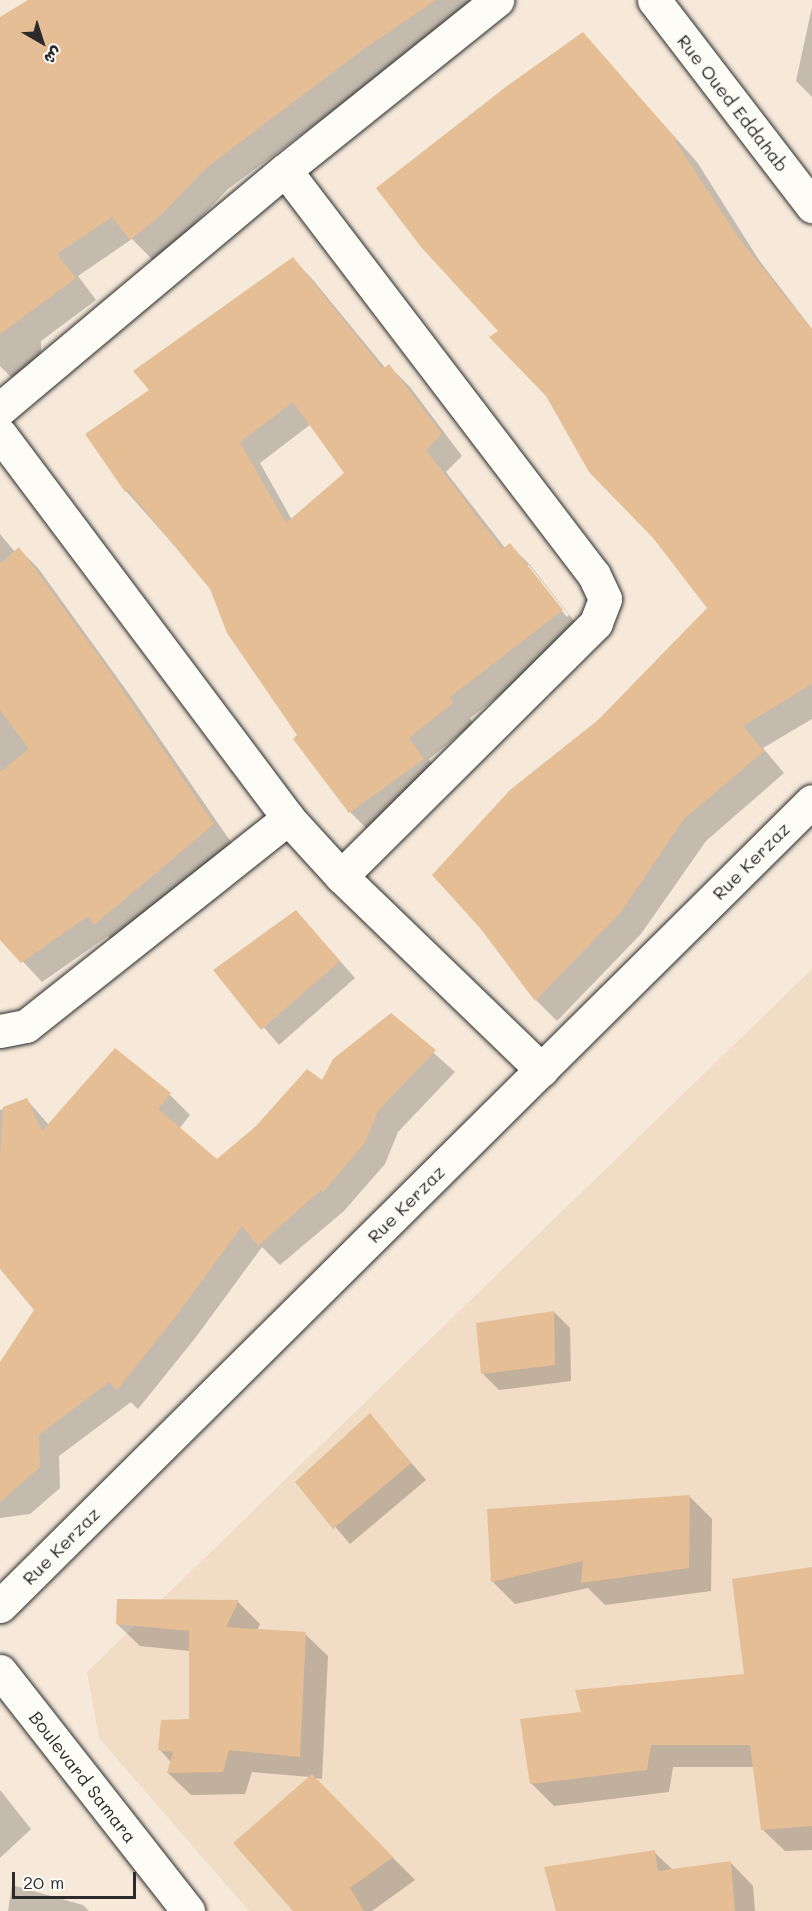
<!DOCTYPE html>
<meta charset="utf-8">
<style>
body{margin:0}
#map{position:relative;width:812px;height:1911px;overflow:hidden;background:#f6e9da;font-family:Mali,"Playpen Sans Arabic",sans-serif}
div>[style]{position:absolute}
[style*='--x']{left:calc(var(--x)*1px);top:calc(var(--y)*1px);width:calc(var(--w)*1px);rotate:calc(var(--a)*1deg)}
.built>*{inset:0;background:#f1dcc5}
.shadow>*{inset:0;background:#0003}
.building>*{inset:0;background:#e5be95}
.roads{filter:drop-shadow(0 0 2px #2b2b2b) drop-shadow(0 0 2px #2b2b2b)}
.street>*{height:33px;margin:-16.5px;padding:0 16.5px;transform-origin:16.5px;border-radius:16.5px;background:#fdfcf7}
span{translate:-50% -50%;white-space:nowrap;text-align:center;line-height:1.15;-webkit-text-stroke:4.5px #fdfcf7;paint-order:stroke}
.street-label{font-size:18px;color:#2b2b2b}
.north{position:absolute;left:12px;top:12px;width:60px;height:60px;-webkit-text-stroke:4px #fdfcf7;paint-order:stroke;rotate:141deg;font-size:16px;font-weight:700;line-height:24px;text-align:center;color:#2b2b2b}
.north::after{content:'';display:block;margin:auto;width:21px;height:27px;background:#2b2b2b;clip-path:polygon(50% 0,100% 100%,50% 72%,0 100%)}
.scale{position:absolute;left:12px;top:1872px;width:124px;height:27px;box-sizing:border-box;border:3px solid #2b2b2b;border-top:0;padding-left:8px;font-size:18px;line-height:21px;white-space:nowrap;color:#2b2b2b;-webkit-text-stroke:4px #fdfcf7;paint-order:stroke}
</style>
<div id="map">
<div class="built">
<i style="clip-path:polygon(812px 969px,812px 1911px,249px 1911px,99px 1738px,87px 1672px)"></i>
</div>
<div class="shadow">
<i style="clip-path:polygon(31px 0,482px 0,228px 189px,183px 236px,153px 260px,132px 239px,78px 276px,96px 300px,41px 341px,41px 364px,11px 377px,0 366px,0 19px)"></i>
<i style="clip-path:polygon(812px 7px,812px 97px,796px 81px)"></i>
<i style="clip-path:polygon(583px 34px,697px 162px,759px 260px,812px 329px,812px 719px,763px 748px,784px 773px,706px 841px,641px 934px,557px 1021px,536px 1000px,481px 927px,599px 721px,709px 608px,500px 331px)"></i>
<i style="clip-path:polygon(evenodd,293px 259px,313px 280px,386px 369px,389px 366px,410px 387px,462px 456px,446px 472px,505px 548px,510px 545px,530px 565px,583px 632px,470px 718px,473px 724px,429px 759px,443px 780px,371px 833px,350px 812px,295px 739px,299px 736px,212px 588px,126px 491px,87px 434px,151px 391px,293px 259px,311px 424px,346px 473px,292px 520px,260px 463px,311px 424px,293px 259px,526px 565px,529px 565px,569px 615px,567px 617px,526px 565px)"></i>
<i style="clip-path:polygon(0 534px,15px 552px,19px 549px,38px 568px,129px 694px,233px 845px,115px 943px,108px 936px,42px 982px,0 937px)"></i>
<i style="clip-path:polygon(296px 911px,355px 978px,279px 1045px,216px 971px)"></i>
<i style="clip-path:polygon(391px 1015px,455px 1072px,398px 1132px,385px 1164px,344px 1211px,280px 1265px,262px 1247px,196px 1337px,138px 1409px,131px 1402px,59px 1456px,60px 1488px,30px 1514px,0 1518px,0 1365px,36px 1310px,0 1266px,0 1110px,27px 1100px,49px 1125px,170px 1095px,190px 1115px,179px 1129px,217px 1161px,322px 1082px)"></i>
<i style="clip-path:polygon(554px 1312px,570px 1328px,571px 1381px,499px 1390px,483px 1374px)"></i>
<i style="clip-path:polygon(370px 1415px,426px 1480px,350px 1544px,297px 1482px)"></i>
<i style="clip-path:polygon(689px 1496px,712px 1519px,711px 1591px,605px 1605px,588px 1588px,515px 1604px,493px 1582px,489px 1510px)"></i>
<i style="clip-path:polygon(812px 1568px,812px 1850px,785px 1851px,762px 1829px,754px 1767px,673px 1767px,669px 1792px,554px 1806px,531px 1783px,583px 1714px,745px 1676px)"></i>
<i style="clip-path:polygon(238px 1602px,260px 1624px,257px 1631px,305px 1634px,328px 1656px,322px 1779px,314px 1778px,415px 1880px,372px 1911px,296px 1911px,310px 1777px,252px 1772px,245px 1794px,191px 1795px,168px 1773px,171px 1762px,160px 1750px,190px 1721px,190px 1651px,140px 1646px,117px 1624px)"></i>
<i style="clip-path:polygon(0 1790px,31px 1829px,0 1858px)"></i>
<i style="clip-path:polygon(654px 1852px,673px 1870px,731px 1863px,753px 1886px,755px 1911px,557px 1911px)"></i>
<i style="clip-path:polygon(12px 1885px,83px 1905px,89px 1911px,8px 1911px)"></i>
</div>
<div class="building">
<i style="clip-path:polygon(28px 0,436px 0,361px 51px,206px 168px,162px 214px,130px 240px,112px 217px,57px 254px,76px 278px,0 334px,0 17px)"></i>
<i style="clip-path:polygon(583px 32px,677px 140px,675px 141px,738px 237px,812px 330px,812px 684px,743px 726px,764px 751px,684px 819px,620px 913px,535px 1001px,480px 928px,432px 875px,510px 790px,598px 720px,707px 608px,653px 538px,589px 472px,546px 396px,489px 337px,498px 331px,421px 247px,376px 188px,507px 86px)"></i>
<i style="clip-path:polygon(evenodd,293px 257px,383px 369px,389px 364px,442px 434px,426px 450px,502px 549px,510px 543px,563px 610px,450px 697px,453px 703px,409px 738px,424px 759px,349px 813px,293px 739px,297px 735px,227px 633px,210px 589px,128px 490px,125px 492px,85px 434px,149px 390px,133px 371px,293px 257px,293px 402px,344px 473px,286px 523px,240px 442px,293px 402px)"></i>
<i style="clip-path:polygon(19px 547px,110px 672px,214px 824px,94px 925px,88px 916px,21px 963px,0 940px,0 772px,29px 749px,0 710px,0 564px)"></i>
<i style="clip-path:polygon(296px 910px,340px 961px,261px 1030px,213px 970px)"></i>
<i style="clip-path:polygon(391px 1013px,436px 1050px,378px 1111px,365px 1143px,323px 1192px,321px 1190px,258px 1246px,242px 1226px,176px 1316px,117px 1390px,109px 1382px,39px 1435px,40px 1467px,0 1502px,0 1362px,34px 1310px,0 1269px,0 1161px,3px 1107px,27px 1098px,42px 1131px,115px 1048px,171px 1093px,158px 1109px,217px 1159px,256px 1126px,307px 1069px,322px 1080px,333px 1059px)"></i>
<i style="clip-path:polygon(554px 1311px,555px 1365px,481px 1374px,476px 1323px)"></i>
<i style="clip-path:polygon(370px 1413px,411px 1463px,333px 1529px,295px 1482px)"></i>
<i style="clip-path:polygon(690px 1495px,689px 1568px,581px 1583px,583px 1561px,491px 1582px,487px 1509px)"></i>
<i style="clip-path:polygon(812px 1567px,812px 1826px,761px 1830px,750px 1745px,651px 1745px,647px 1770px,530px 1784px,520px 1719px,581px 1712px,575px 1690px,744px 1674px,732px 1579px)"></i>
<i style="clip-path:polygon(117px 1599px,239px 1600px,226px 1627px,306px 1632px,300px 1757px,229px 1750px,223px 1772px,167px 1773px,173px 1752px,158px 1750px,161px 1720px,189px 1719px,189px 1631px,116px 1624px)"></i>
<i style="clip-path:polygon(312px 1774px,393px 1857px,350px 1888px,364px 1911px,293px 1911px,233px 1843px)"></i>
<i style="clip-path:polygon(655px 1850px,658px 1871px,731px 1861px,735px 1911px,556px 1911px,544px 1867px)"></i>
</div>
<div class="roads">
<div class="street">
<i style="--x:654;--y:0;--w:260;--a:52.5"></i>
<i style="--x:285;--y:170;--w:509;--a:52.66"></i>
<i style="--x:594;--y:575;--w:26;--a:65"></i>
<i style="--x:605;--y:599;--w:26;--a:111"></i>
<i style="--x:596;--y:623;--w:359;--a:135.2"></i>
<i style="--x:0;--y:409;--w:372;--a:-40"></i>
<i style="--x:285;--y:170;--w:272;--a:-38.7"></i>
<i style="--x:0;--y:434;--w:480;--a:53.1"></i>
<i style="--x:288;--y:818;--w:79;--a:47.6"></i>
<i style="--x:341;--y:876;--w:279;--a:44"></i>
<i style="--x:0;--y:1031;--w:26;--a:-11"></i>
<i style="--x:26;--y:1026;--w:335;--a:-38.4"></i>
<i style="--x:0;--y:1606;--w:1143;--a:-44.75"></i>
<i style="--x:0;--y:1671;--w:305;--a:51.9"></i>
</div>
</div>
<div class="street-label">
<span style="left:733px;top:103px;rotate:52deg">Rue Oued Eddahab</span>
<span style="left:751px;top:861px;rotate:-45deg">Rue Kerzaz</span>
<span style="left:406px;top:1204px;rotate:-45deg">Rue Kerzaz</span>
<span style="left:61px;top:1546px;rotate:-45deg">Rue Kerzaz</span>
<span style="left:83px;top:1777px;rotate:52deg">Boulevard Samara</span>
</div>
<div class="north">ش</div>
<div class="scale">20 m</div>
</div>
